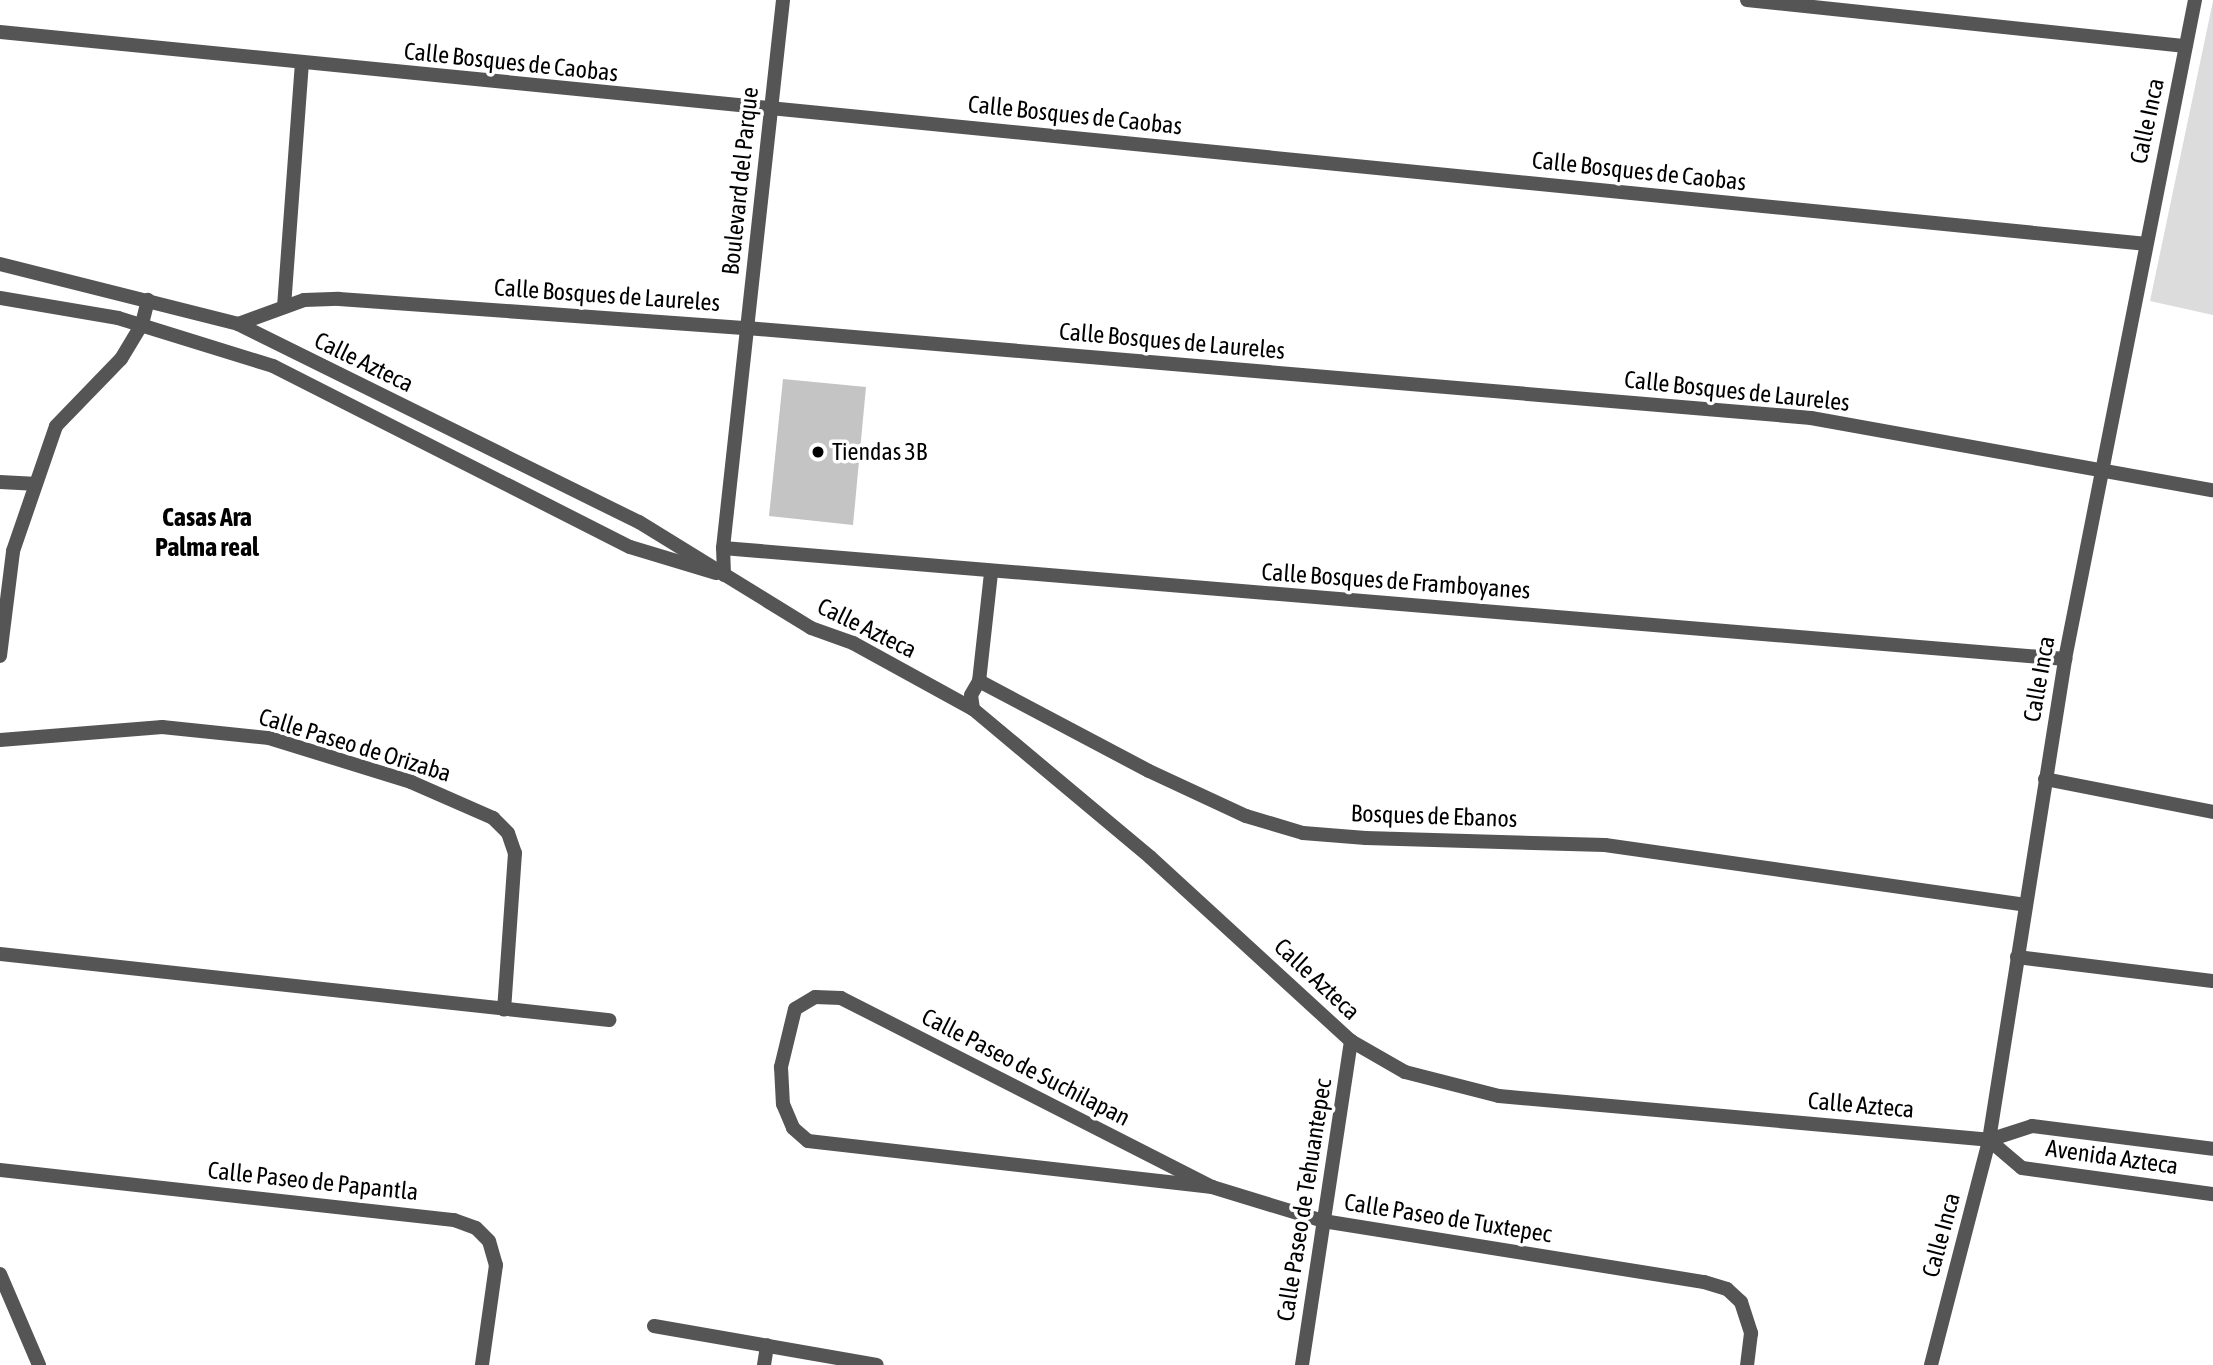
<!DOCTYPE html>
<style>
body{margin:0}
#map{position:relative;width:2213px;height:1365px;overflow:hidden;background:#fff;font-family:"Asap Condensed",sans-serif}
div>[style]{position:absolute}
[style*='--x']{left:calc(var(--x)*1px);top:calc(var(--y)*1px);width:calc(var(--w)*1px);rotate:calc(var(--a)*1deg)}
.green>*{inset:0;background:#dcdcdc}
.building>*{inset:0;background:#c4c4c4}
.minor>*{height:14px;margin:-7px;padding:0 7px;transform-origin:7px;border-radius:7px;background:#555}
.tertiary>*{height:14px;margin:-7px;padding:0 7px;transform-origin:7px;border-radius:7px;background:#555}
.dots>*{width:19px;height:19px;translate:-50% -50%;box-sizing:border-box;border:4px solid #fff;border-radius:50%}
span{translate:-50% -50%;white-space:nowrap;text-align:center;line-height:1.15;-webkit-text-stroke:7px #fff;paint-order:stroke}
.street-label{font-size:24px;color:#000}
.poi-label{font-size:24px;color:#000}
.left{translate:0 -50%;text-align:left}
.neighbourhood-label{font-size:26px;color:#000;font-weight:700}
</style>
<div id="map">
<div class="green">
<i style="clip-path:polygon(2213px 1px,2213px 315px,2150px 301px)"></i>
</div>
<div class="building">
<i style="clip-path:polygon(783px 379px,866px 387px,853px 525px,769px 516px)"></i>
</div>
<div class="minor">
<i style="--x:1747;--y:0;--w:441;--a:6"></i>
<i style="--x:0;--y:32;--w:2155;--a:5.64"></i>
<i style="--x:284;--y:307;--w:245;--a:-85.8"></i>
<i style="--x:238;--y:324;--w:70;--a:-20"></i>
<i style="--x:304;--y:300;--w:35;--a:-2"></i>
<i style="--x:339;--y:299;--w:409;--a:4.1"></i>
<i style="--x:747;--y:328;--w:1068;--a:4.83"></i>
<i style="--x:1811;--y:418;--w:408;--a:10.2"></i>
<i style="--x:723;--y:548;--w:1347;--a:4.73"></i>
<i style="--x:991;--y:573;--w:109;--a:96.3"></i>
<i style="--x:979;--y:681;--w:192;--a:27.9"></i>
<i style="--x:1149;--y:771;--w:107;--a:24.9"></i>
<i style="--x:1246;--y:816;--w:59;--a:16.6"></i>
<i style="--x:1303;--y:833;--w:63;--a:4.5"></i>
<i style="--x:1366;--y:838;--w:239;--a:1.7"></i>
<i style="--x:1605;--y:845;--w:425;--a:8.1"></i>
<i style="--x:724;--y:575;--w:27;--a:-92"></i>
<i style="--x:723;--y:548;--w:551;--a:-83.75"></i>
<i style="--x:973;--y:709;--w:14;--a:-98"></i>
<i style="--x:971;--y:695;--w:16;--a:-60"></i>
<i style="--x:0;--y:740;--w:163;--a:-4.6"></i>
<i style="--x:162;--y:727;--w:108;--a:5.9"></i>
<i style="--x:269;--y:738;--w:149;--a:17.2"></i>
<i style="--x:411;--y:782;--w:90;--a:23.7"></i>
<i style="--x:493;--y:818;--w:21;--a:45"></i>
<i style="--x:508;--y:833;--w:21;--a:71"></i>
<i style="--x:515;--y:853;--w:157;--a:94"></i>
<i style="--x:2045;--y:779;--w:171;--a:11.1"></i>
<i style="--x:0;--y:954;--w:613;--a:6.19"></i>
<i style="--x:2017;--y:957;--w:197;--a:7"></i>
<i style="--x:0;--y:1170;--w:457;--a:6.3"></i>
<i style="--x:454;--y:1220;--w:23;--a:20"></i>
<i style="--x:476;--y:1228;--w:18;--a:45"></i>
<i style="--x:489;--y:1241;--w:25;--a:74"></i>
<i style="--x:496;--y:1265;--w:101;--a:98"></i>
<i style="--x:1212;--y:1187;--w:416;--a:-153"></i>
<i style="--x:841;--y:998;--w:26;--a:-178"></i>
<i style="--x:815;--y:997;--w:23;--a:149"></i>
<i style="--x:795;--y:1009;--w:60;--a:103.6"></i>
<i style="--x:781;--y:1067;--w:37;--a:87"></i>
<i style="--x:783;--y:1104;--w:26;--a:67"></i>
<i style="--x:793;--y:1128;--w:20;--a:41"></i>
<i style="--x:808;--y:1141;--w:407;--a:6.5"></i>
<i style="--x:1212;--y:1187;--w:116;--a:17"></i>
<i style="--x:1323;--y:1221;--w:386;--a:9.1"></i>
<i style="--x:1704;--y:1282;--w:24;--a:17"></i>
<i style="--x:1727;--y:1289;--w:19;--a:43"></i>
<i style="--x:1741;--y:1302;--w:33;--a:72"></i>
<i style="--x:1751;--y:1333;--w:32;--a:97"></i>
<i style="--x:654;--y:1326;--w:226;--a:9.9"></i>
<i style="--x:764;--y:1365;--w:20;--a:-81"></i>
<i style="--x:1931;--y:1365;--w:232;--a:-75.5"></i>
<i style="--x:1989;--y:1140;--w:487;--a:-81"></i>
<i style="--x:2065;--y:659;--w:672;--a:-78.84"></i>
</div>
<div class="tertiary">
<i style="--x:0;--y:264;--w:245;--a:14.1"></i>
<i style="--x:238;--y:324;--w:447;--a:26.3"></i>
<i style="--x:639;--y:522;--w:202;--a:31.6"></i>
<i style="--x:811;--y:628;--w:45;--a:19.7"></i>
<i style="--x:853;--y:643;--w:137;--a:28.8"></i>
<i style="--x:973;--y:709;--w:231;--a:39.9"></i>
<i style="--x:1150;--y:857;--w:273;--a:42.5"></i>
<i style="--x:1351;--y:1041;--w:62;--a:29.9"></i>
<i style="--x:1405;--y:1072;--w:97;--a:14.3"></i>
<i style="--x:1499;--y:1096;--w:492;--a:5.1"></i>
<i style="--x:1989;--y:1140;--w:45;--a:-18"></i>
<i style="--x:2032;--y:1126;--w:182;--a:7.2"></i>
<i style="--x:0;--y:298;--w:120;--a:9.6"></i>
<i style="--x:118;--y:318;--w:162;--a:17.2"></i>
<i style="--x:273;--y:366;--w:400;--a:26.9"></i>
<i style="--x:630;--y:547;--w:90;--a:16.8"></i>
<i style="--x:0;--y:482;--w:33;--a:3"></i>
<i style="--x:0;--y:656;--w:106;--a:-82.9"></i>
<i style="--x:13;--y:551;--w:132;--a:-71"></i>
<i style="--x:56;--y:426;--w:93;--a:-45.9"></i>
<i style="--x:121;--y:359;--w:41;--a:-59"></i>
<i style="--x:142;--y:324;--w:25;--a:-76"></i>
<i style="--x:1989;--y:1140;--w:43;--a:40.3"></i>
<i style="--x:2022;--y:1168;--w:193;--a:7.8"></i>
<i style="--x:0;--y:1274;--w:99;--a:66.8"></i>
<i style="--x:1302;--y:1365;--w:328;--a:-81.4"></i>
</div>
<div class="dots">
<i style="left:818px;top:452px;background:#000"></i>
</div>
<div class="street-label">
<span style="left:511px;top:62px;rotate:6deg">Calle Bosques de Caobas</span>
<span style="left:1075px;top:115px;rotate:6deg">Calle Bosques de Caobas</span>
<span style="left:2147px;top:121px;rotate:-78deg">Calle Inca</span>
<span style="left:1639px;top:171px;rotate:6deg">Calle Bosques de Caobas</span>
<span style="left:740px;top:181px;rotate:-84deg">Boulevard del Parque</span>
<span style="left:607px;top:295px;rotate:4deg">Calle Bosques de Laureles</span>
<span style="left:1172px;top:341px;rotate:5deg">Calle Bosques de Laureles</span>
<span style="left:364px;top:362px;rotate:26deg">Calle Azteca</span>
<span style="left:1737px;top:391px;rotate:6deg">Calle Bosques de Laureles</span>
<span style="left:1396px;top:581px;rotate:4deg">Calle Bosques de Framboyanes</span>
<span style="left:867px;top:628px;rotate:26deg">Calle Azteca</span>
<span style="left:2039px;top:679px;rotate:-80deg">Calle Inca</span>
<span style="left:355px;top:745px;rotate:17deg">Calle Paseo de Orizaba</span>
<span style="left:1434px;top:816px;rotate:2deg">Bosques de Ebanos</span>
<span style="left:1317px;top:979px;rotate:43deg">Calle Azteca</span>
<span style="left:1026px;top:1067px;rotate:27deg">Calle Paseo de Suchilapan</span>
<span style="left:1861px;top:1105px;rotate:5deg">Calle Azteca</span>
<span style="left:2112px;top:1157px;rotate:8deg">Avenida Azteca</span>
<span style="left:313px;top:1181px;rotate:6deg">Calle Paseo de Papantla</span>
<span style="left:1304px;top:1200px;rotate:-81deg">Calle Paseo de Tehuantepec</span>
<span style="left:1448px;top:1218px;rotate:9deg">Calle Paseo de Tuxtepec</span>
<span style="left:1941px;top:1235px;rotate:-75deg">Calle Inca</span>
</div>
<div class="poi-label">
<span class="left" style="left:832px;top:452px">Tiendas 3B</span>
</div>
<div class="neighbourhood-label">
<span style="left:207px;top:533px">Casas Ara<br>Palma real</span>
</div>
</div>
